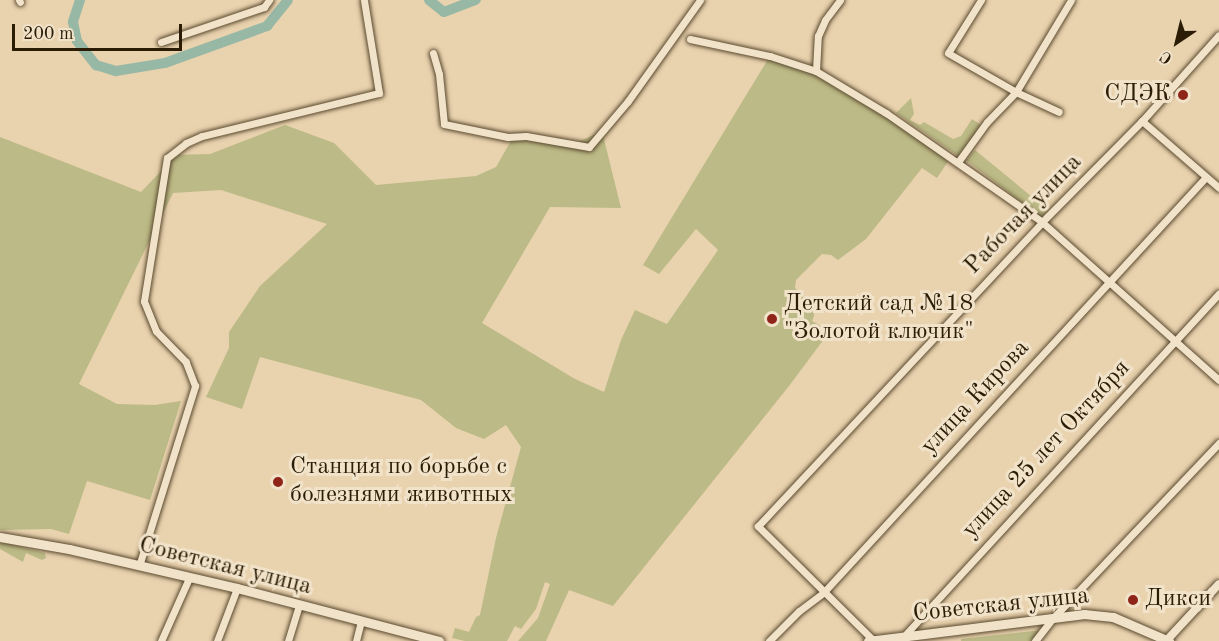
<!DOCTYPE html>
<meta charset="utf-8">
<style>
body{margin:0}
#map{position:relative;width:1219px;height:641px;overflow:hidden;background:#e9d2ae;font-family:"Old Standard TT",serif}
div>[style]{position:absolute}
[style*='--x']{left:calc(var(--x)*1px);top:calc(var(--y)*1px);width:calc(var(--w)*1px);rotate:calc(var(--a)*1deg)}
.green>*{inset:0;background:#bcba86}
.river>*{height:10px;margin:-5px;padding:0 5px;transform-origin:5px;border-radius:5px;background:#98b8a6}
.roads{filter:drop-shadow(0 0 2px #5a4a2f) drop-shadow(0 0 2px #5a4a2f)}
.minor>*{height:7px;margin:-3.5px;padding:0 3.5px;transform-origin:3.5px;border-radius:3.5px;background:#f1e2ca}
.tertiary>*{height:8px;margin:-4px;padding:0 4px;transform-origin:4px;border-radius:4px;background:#f1e2ca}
.secondary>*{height:9px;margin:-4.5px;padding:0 4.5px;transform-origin:4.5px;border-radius:4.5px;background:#f1e2ca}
.dots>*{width:16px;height:16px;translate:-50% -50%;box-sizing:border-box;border:3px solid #f1e2ca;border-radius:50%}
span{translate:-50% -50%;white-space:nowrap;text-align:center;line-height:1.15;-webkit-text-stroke:6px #f1e2ca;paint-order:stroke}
.poi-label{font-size:24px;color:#2b1c05}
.right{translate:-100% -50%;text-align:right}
.left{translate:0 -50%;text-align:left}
.street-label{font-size:24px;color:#2b1c05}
.north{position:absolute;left:1147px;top:12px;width:60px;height:60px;-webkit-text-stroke:4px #f1e2ca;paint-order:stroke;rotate:215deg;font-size:16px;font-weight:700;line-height:24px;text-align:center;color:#2b1c05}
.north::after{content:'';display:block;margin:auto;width:21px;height:27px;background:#2b1c05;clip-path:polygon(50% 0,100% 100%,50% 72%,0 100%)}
.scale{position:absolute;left:12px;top:24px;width:170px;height:27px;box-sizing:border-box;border:3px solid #2b1c05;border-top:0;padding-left:8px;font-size:18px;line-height:21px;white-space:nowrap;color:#2b1c05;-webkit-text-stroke:4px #f1e2ca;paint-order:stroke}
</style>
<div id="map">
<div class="green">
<i style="clip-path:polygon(770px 56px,816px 71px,951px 157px,937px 178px,922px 168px,866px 239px,838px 260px,831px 255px,822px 254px,796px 280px,795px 288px,806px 299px,813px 299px,814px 316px,812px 321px,830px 331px,789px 386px,613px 606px,569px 590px,546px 641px,518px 641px,538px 618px,550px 584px,545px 582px,536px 609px,521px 629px,515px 626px,507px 641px,465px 641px,452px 638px,455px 628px,469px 632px,476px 617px,480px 615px,496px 538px,521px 447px,506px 425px,484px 439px,456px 428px,421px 400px,260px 357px,242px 409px,206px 397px,229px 348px,229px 332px,260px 286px,327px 224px,221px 190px,173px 193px,79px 384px,117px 404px,155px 405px,181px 401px,150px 500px,87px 481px,69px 534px,51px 529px,0 530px,0 137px,141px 192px,165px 167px,171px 155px,210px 154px,285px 125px,334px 143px,376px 185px,476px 176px,496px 167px,512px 139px,530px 134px,578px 142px,602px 131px,621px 208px,550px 207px,482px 323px,575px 379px,604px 392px,621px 340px,635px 310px,667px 324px,718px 250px,696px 229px,659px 274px,643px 265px)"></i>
<i style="clip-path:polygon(911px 98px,914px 114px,910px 120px,920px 125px,924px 122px,953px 139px,961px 136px,972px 119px,981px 125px,960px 157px,896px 113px)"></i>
<i style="clip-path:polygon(975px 150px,1048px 210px,1041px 217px,966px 160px)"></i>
<i style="clip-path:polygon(0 542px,45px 553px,46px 558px,42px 560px,26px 553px,23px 562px,0 549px)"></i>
<i style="clip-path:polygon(1042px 630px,1033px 641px,961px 641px,961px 639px)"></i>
</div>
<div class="river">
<i style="--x:80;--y:0;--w:23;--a:108"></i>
<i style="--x:73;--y:22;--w:19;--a:78"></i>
<i style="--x:77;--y:41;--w:31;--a:52"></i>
<i style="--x:96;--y:65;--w:21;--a:17"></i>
<i style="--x:116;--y:71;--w:50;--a:-9.3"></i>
<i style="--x:165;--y:63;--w:109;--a:-19.9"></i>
<i style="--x:267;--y:26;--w:33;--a:-51"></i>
<i style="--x:429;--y:0;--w:19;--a:39"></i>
<i style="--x:444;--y:12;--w:34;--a:-21"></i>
</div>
<div class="roads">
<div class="minor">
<i style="--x:19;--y:0;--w:2;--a:63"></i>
<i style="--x:981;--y:0;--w:62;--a:121.9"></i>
<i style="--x:948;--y:53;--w:78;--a:29.8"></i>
<i style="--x:1016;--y:92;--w:47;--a:24.9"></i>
<i style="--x:690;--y:39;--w:82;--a:12"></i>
<i style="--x:770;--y:56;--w:48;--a:18.1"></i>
<i style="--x:816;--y:71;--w:82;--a:31"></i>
<i style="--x:886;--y:113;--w:190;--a:34.9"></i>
<i style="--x:1042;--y:222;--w:237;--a:41.8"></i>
<i style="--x:161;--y:42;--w:109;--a:-18.8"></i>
<i style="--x:264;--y:7;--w:9;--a:-54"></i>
<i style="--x:433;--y:53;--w:22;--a:74"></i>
<i style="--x:439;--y:74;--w:50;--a:84.3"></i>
<i style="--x:444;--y:124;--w:65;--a:11.5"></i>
<i style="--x:508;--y:137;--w:18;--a:-3"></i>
<i style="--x:526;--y:136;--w:64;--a:9.9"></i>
<i style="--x:589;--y:147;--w:60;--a:-49.7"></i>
<i style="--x:628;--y:101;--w:124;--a:-54.5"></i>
<i style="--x:816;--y:71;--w:35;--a:-87"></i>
<i style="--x:818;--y:36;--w:17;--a:-66"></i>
<i style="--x:825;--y:20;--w:25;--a:-53"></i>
<i style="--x:1142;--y:121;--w:102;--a:41"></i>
<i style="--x:958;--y:162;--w:49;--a:-54.1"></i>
<i style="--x:987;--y:122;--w:42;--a:-46"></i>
<i style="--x:1016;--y:92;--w:107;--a:-59.1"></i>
<i style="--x:139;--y:566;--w:189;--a:-72.7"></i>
<i style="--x:195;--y:386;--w:26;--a:-111"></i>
<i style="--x:186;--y:362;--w:43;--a:-134.1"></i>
<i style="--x:156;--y:331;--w:32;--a:-112"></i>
<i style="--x:144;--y:301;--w:145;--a:-80.9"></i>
<i style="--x:167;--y:158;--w:24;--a:-38"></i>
<i style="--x:186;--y:143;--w:17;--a:-24"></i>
<i style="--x:202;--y:136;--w:182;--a:-13.7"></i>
<i style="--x:379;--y:93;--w:94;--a:-99.2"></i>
<i style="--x:905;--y:635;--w:464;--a:-47.4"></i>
<i style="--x:873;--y:640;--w:162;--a:-135.3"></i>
<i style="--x:758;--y:526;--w:416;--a:-46.9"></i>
<i style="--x:1042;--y:222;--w:142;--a:-45.3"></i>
<i style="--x:1142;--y:121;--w:115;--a:-48.2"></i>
<i style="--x:161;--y:641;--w:69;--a:-66"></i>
<i style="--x:217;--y:641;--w:57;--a:-69.3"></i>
<i style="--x:288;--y:641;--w:38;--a:-73"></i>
<i style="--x:356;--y:641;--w:21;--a:-76"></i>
<i style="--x:769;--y:641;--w:42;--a:-45"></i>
<i style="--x:799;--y:611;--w:30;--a:-37"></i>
<i style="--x:823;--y:593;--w:565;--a:-47.37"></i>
<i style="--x:1035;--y:641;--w:28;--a:-52"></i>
<i style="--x:1052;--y:619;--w:243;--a:-46.5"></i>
</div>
<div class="tertiary">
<i style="--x:1167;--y:640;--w:76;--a:-47.1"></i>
</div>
<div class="secondary">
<i style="--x:0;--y:537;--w:70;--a:9.9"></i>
<i style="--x:69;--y:549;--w:172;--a:13.1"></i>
<i style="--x:237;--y:588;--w:209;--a:14.7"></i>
<i style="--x:868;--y:641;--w:218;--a:-7.1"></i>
<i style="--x:1084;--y:614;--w:29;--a:6"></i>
<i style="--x:1113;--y:617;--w:61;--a:23.2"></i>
</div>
</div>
<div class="dots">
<i style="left:1183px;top:95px;background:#8f2418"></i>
<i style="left:772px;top:319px;background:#8f2418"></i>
<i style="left:278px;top:482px;background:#8f2418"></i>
<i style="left:1133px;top:600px;background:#8f2418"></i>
</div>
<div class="poi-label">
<span class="right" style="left:1171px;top:95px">СДЭК</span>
<span class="left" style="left:784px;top:319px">Детский сад №18<br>"Золотой ключик"</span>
<span class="left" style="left:290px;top:482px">Станция по борьбе с<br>болезнями животных</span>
<span class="left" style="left:1145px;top:600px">Дикси</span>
</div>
<div class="street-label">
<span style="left:1024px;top:215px;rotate:-46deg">Рабочая улица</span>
<span style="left:976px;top:398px;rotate:-47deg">улица Кирова</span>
<span style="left:1047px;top:450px;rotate:-47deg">улица 25 лет Октября</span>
<span style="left:225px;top:567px;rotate:14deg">Советская улица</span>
<span style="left:1001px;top:606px;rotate:-6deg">Советская улица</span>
</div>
<div class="north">С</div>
<div class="scale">200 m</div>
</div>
